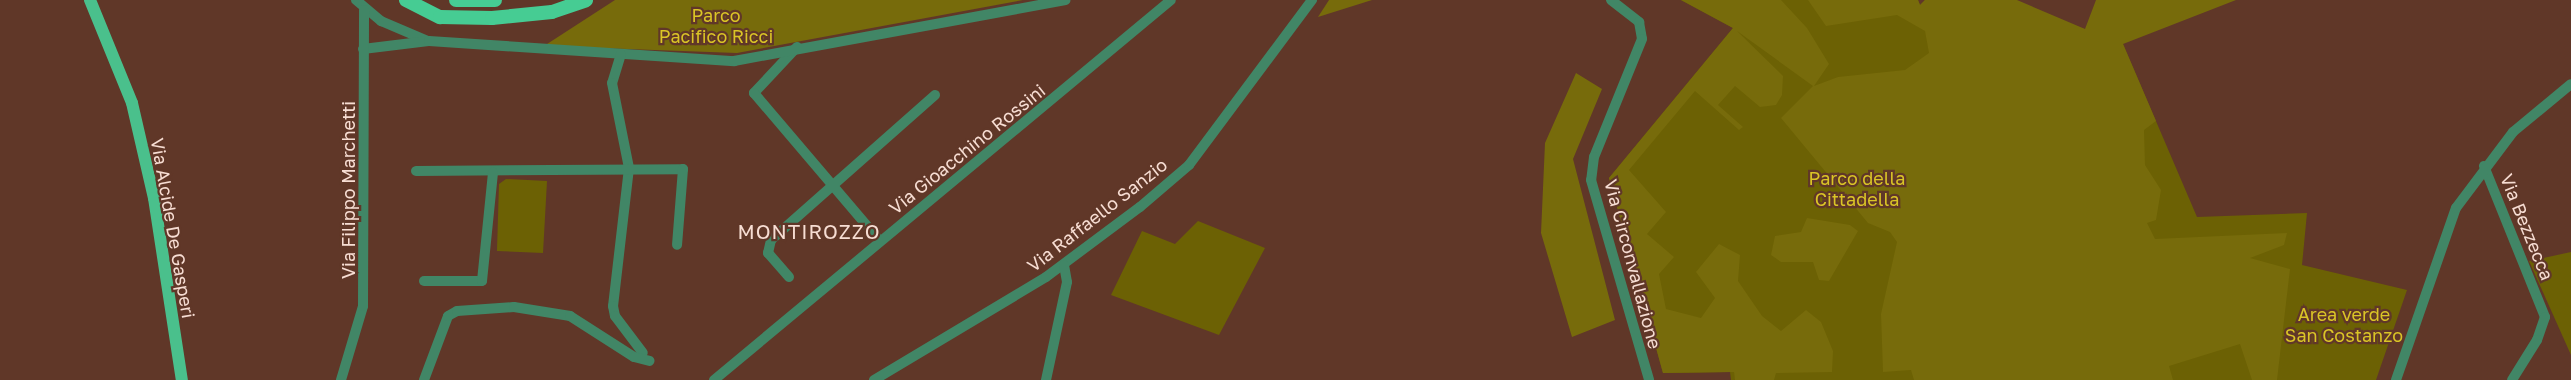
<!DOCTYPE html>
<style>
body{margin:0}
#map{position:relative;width:2571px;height:380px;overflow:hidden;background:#603728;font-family:"Golos Text",sans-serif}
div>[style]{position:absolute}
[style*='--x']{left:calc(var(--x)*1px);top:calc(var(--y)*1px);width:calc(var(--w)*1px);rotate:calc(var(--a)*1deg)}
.green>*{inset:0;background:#6c6104}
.forest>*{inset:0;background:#776b0b}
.minor>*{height:10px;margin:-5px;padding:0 5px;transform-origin:5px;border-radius:5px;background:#418666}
.primary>*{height:12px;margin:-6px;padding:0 6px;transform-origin:6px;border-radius:6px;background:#4ac08c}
.trunk>*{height:14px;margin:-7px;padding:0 7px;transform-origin:7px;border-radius:7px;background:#46cc93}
span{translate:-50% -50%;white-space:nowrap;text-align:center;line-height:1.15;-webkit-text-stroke:4.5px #603728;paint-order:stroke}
.park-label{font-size:18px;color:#dac526}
.street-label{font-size:18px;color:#f7ddd3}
.quarter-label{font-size:20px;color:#f7ddd3;letter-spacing:1px}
</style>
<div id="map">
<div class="green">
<i style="clip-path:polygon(1681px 0,1918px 0,1920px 5px,1925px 0,2085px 29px,2123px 44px,2197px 217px,2307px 213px,2302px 265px,2407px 290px,2376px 380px,1731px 380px,1730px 372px,1663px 373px,1609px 178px,1733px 28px)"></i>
<i style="clip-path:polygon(506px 179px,547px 181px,543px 253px,497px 251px,499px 184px)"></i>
<i style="clip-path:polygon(1198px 221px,1265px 248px,1219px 335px,1111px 295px,1142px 231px,1175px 244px)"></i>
<i style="clip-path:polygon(2571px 252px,2571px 355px,2529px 261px)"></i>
</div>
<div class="forest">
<i style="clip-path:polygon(615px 0,1023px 0,737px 53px,544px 46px)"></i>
<i style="clip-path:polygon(1329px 0,1372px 0,1318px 17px)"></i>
<i style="clip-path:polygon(1681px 0,1781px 0,1807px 28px,1829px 64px,1814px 86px,1838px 77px,1905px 70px,1929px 53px,1925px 31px,1897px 15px,1826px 26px,1808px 0,1918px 0,1920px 5px,1925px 0,2017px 0,2085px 29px,2096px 0,2236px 0,2123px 44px,2156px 121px,2144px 130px,2145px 165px,2161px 190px,2156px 220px,2147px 223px,2155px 239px,2287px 233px,2284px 245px,2250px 258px,2290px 269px,2277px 380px,2252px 380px,2240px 344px,2169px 366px,2173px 380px,1914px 380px,1911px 370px,1883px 372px,1881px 314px,1897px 242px,1890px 232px,1868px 223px,1781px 118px,1813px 86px,1737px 31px,1783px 76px,1782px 95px,1776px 105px,1760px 107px,1735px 86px,1718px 105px,1743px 127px,1739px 130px,1695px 91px,1629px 170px,1666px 212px,1647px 234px,1674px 257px,1659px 274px,1666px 309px,1701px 318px,1715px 298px,1696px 272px,1719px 244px,1740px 255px,1738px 281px,1762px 316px,1781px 331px,1806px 310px,1821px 322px,1833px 351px,1832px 372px,1776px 373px,1774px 380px,1735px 380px,1734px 372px,1663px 373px,1609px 178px,1733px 28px)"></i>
<i style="clip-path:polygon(1576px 73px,1602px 89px,1573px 159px,1615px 320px,1572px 337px,1541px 233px,1545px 143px)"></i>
<i style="clip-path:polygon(1807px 218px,1850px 225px,1858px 231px,1829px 281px,1819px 280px,1813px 262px,1781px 262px,1771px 255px,1775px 236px,1801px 232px)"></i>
</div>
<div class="minor">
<i style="--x:356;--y:0;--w:33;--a:40"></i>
<i style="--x:381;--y:21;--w:51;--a:23.1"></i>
<i style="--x:1611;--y:0;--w:36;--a:38"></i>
<i style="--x:1639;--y:22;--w:17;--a:80"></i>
<i style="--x:1642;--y:39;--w:127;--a:112.1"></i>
<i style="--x:1594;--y:157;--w:23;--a:97"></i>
<i style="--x:1591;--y:180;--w:208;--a:73.8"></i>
<i style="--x:797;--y:47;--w:63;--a:133.1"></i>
<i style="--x:754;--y:93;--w:194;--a:49.6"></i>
<i style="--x:363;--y:49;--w:66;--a:-6.9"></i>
<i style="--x:429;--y:41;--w:306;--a:3.8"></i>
<i style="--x:734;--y:61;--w:337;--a:-10.4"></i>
<i style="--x:621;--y:54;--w:30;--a:107"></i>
<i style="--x:612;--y:83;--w:87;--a:78.7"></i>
<i style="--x:629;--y:168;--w:139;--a:96.6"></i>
<i style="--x:613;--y:306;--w:10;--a:79"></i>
<i style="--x:615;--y:316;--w:46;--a:52.9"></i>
<i style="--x:2484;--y:166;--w:163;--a:68"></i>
<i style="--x:2545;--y:317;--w:24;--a:109"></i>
<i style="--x:2537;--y:340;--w:47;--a:122"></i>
<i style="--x:416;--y:171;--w:267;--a:-0.4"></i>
<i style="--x:683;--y:169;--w:76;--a:94.5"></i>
<i style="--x:789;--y:277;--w:32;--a:-131"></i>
<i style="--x:768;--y:253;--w:13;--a:-77"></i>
<i style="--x:771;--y:240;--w:219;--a:-41.5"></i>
<i style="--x:424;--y:281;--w:58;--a:0"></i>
<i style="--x:482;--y:281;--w:109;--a:-84.2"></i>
<i style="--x:341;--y:380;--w:77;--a:-73.4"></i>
<i style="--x:363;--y:306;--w:296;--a:-89.8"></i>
<i style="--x:424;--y:380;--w:68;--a:-69.4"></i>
<i style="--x:448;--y:316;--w:10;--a:-29"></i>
<i style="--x:457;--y:311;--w:57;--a:-4"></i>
<i style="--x:514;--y:307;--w:57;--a:9.1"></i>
<i style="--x:570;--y:316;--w:76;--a:32.6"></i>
<i style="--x:634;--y:357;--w:16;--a:14"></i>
<i style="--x:714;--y:380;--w:594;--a:-39.74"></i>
<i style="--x:874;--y:380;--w:200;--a:-30.9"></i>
<i style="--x:1046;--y:277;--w:117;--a:-36.7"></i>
<i style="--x:1140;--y:207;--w:65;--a:-40.6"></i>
<i style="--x:1189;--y:165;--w:206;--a:-53.3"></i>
<i style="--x:1046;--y:380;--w:100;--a:-77.9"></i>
<i style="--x:1067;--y:282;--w:17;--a:-100"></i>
<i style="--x:2396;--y:380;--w:182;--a:-70.8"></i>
<i style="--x:2456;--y:208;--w:95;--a:-53.1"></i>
<i style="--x:2513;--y:132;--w:75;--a:-39.6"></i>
</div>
<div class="primary">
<i style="--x:90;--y:0;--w:111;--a:67.8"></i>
<i style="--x:132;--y:103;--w:98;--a:77"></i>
<i style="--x:154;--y:198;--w:184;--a:81.3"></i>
</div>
<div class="trunk">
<i style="--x:406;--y:0;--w:38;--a:27"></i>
<i style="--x:440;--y:17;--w:52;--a:1.1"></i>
<i style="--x:492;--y:18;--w:60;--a:-5.7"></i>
<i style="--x:552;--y:12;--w:36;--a:-19"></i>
<i style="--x:456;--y:0;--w:39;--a:0"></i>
</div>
<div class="park-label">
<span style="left:716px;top:26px">Parco<br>Pacifico Ricci</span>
<span style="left:1857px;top:189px">Parco della<br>Cittadella</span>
<span style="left:2344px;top:325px">Area verde<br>San Costanzo</span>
</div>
<div class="street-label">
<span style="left:967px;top:149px;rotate:-39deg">Via Gioacchino Rossini</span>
<span style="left:348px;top:190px;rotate:-90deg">Via Filippo Marchetti</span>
<span style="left:1097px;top:215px;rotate:-38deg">Via Raffaello Sanzio</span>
<span style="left:2527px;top:227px;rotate:68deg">Via Bezzecca</span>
<span style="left:173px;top:228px;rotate:80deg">Via Alcide De Gasperi</span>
<span style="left:1633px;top:264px;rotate:75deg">Via Circonvallazione</span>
</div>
<div class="quarter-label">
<span style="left:809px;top:231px">MONTIROZZO</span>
</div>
</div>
